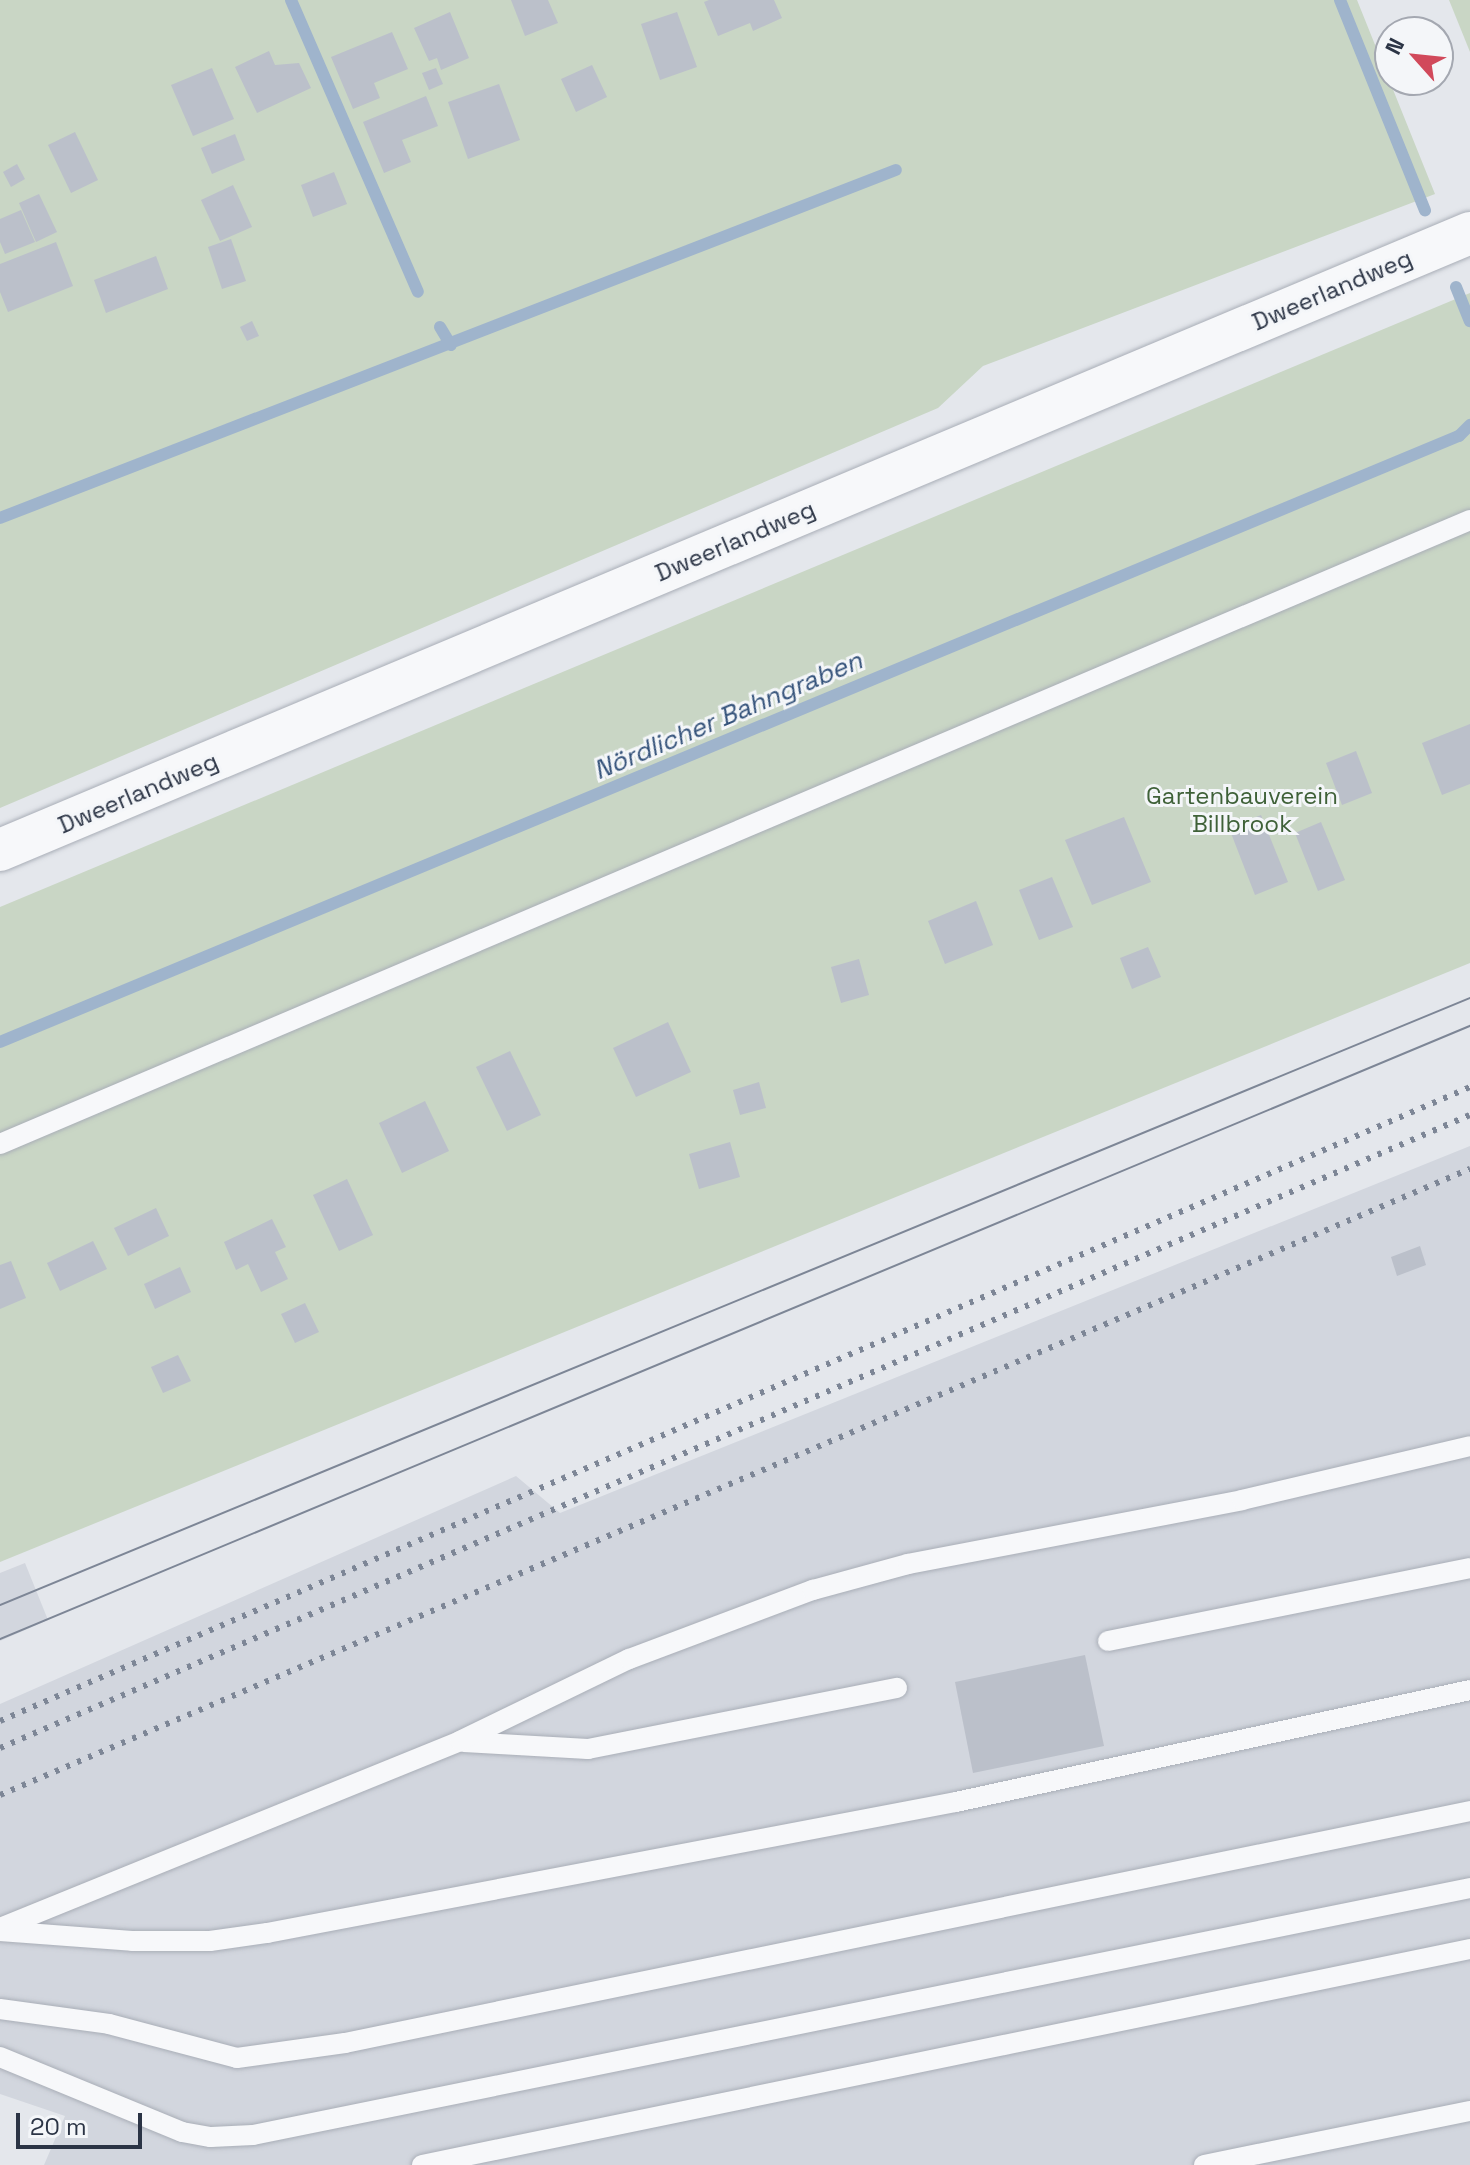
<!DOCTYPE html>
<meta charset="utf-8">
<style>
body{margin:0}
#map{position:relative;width:1470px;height:2165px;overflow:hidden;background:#e4e7ec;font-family:"Space Grotesk",sans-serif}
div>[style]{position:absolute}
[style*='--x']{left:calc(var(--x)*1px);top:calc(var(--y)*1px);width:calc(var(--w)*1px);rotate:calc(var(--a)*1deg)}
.built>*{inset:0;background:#d2d6de}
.green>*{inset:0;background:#c9d6c5}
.stream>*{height:12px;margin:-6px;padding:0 6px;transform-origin:6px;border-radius:6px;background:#9fb4cc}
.building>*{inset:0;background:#bbc0ca}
.roads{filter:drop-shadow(0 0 2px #a9aeb7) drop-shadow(0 0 2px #a9aeb7)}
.service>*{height:20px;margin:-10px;padding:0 10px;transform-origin:10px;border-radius:10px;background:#f7f8fa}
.minor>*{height:42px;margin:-21px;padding:0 21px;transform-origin:21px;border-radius:21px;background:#f7f8fa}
.tram>*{height:2px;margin:-1px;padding:0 1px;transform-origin:1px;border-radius:1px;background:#7d8696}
.rail>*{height:6px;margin-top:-3px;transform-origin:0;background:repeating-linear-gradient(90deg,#7d8696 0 4px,transparent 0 12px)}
span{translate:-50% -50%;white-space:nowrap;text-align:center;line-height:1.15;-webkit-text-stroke:6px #f4f6f9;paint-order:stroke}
.street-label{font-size:24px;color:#2b3445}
.park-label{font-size:24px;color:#3f6138}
.water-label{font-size:26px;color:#34527a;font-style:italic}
.north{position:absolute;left:1374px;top:16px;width:80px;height:80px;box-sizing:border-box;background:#f4f6f9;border:2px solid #a4a8b1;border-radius:50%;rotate:297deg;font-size:22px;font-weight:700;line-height:32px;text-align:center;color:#2b3445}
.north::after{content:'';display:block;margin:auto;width:28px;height:36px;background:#d1495b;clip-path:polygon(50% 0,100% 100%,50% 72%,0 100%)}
.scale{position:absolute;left:16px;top:2113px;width:126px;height:36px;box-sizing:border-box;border:4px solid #2b3445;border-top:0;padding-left:10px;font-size:24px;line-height:28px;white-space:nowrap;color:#2b3445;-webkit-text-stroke:6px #f4f6f9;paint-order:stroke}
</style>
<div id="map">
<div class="built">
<i style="clip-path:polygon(1470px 1146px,1470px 2165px,44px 2165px,65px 2116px,0 2094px,0 1704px,516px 1476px,560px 1513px)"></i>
<i style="clip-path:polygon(25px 1563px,48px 1620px,0 1641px,0 1573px)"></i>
</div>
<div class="green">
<i style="clip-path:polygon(0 0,1357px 0,1435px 194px,983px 366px,938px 408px,0 808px)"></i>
<i style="clip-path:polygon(1449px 0,1470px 0,1470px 52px)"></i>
<i style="clip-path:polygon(1470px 293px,1470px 963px,0 1562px,0 907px)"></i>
</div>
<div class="stream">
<i style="--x:291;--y:0;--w:318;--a:66.5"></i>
<i style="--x:1340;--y:0;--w:227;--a:68"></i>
<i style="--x:1456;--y:287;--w:37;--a:68"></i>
<i style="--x:440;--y:327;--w:21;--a:59"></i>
<i style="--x:0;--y:518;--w:961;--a:-21.23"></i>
<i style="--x:0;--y:1042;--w:1580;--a:-22.56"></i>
<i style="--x:1459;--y:436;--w:16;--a:-45"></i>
</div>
<div class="building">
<i style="clip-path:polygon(511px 0,548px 0,558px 23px,525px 36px)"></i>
<i style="clip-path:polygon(709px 0,774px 0,782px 18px,753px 31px,750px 23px,718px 36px,704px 2px)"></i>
<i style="clip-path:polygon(450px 12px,469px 58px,441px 70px,437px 58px,429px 61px,414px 28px)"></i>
<i style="clip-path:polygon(677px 12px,697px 67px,660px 80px,641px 24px)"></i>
<i style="clip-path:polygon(392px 32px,408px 69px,374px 83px,380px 98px,353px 109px,331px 57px)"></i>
<i style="clip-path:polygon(269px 51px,275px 65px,299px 63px,311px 88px,257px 113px,235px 67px)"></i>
<i style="clip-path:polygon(592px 65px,607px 97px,576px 112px,561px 79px)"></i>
<i style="clip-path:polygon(212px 68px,234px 119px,193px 136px,171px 85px)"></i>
<i style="clip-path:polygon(436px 68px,443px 84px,429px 90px,422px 73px)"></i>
<i style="clip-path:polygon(499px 84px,520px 140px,468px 159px,448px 102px)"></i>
<i style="clip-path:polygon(426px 96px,438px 126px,402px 140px,411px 162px,384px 173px,363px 122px)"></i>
<i style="clip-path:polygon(75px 132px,98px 180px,71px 193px,48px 145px)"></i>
<i style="clip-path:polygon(235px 134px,245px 160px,212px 174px,201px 148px)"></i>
<i style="clip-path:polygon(17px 164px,25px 179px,11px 187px,3px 172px)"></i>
<i style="clip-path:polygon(334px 172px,347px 204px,313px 217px,301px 185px)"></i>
<i style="clip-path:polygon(233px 185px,252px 227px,220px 241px,201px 200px)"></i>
<i style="clip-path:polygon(39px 194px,57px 232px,36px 242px,19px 203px)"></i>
<i style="clip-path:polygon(21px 210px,35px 242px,5px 254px,0 242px,0 219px)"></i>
<i style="clip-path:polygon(231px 239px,246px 281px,222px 289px,208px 247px)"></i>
<i style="clip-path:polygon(56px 242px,73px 286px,8px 312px,0 292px,0 264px)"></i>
<i style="clip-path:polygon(156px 256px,168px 289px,106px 313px,94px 280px)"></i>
<i style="clip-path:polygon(252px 321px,259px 336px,247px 341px,240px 327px)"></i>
<i style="clip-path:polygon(1470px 724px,1470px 784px,1442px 795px,1422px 743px)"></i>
<i style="clip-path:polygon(1356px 751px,1372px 793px,1342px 805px,1326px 763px)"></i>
<i style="clip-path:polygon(1261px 815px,1288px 882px,1255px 895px,1229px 828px)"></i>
<i style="clip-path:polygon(1124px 817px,1151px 882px,1092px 905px,1065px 840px)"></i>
<i style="clip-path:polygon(1321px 822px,1345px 880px,1318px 891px,1295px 833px)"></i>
<i style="clip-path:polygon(1052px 877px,1073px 927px,1039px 940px,1019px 890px)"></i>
<i style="clip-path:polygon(976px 901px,993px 945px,945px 964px,928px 921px)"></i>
<i style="clip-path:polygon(1148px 947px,1161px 977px,1132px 989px,1120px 958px)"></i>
<i style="clip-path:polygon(859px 959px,869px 995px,841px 1003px,831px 967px)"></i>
<i style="clip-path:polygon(668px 1022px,691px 1072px,636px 1097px,613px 1048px)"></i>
<i style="clip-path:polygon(510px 1051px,541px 1115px,507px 1131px,476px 1067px)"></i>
<i style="clip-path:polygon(759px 1082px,766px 1108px,740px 1115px,733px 1090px)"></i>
<i style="clip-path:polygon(425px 1101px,449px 1151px,402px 1173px,379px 1123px)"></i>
<i style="clip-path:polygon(730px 1142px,740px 1177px,699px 1189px,689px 1154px)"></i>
<i style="clip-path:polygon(347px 1179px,373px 1235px,339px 1251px,313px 1195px)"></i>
<i style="clip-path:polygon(156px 1208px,169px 1236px,128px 1256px,114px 1228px)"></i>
<i style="clip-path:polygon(272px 1219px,286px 1247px,275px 1252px,288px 1279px,261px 1292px,248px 1264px,236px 1270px,224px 1242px)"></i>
<i style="clip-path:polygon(93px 1241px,107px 1269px,60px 1291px,47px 1263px)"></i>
<i style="clip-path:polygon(1420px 1246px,1426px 1265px,1397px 1276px,1391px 1257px)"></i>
<i style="clip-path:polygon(11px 1261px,26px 1298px,0 1309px,0 1265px)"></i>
<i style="clip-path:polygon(180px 1267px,191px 1292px,155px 1309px,144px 1284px)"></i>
<i style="clip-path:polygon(305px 1303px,319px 1332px,295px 1343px,281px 1314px)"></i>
<i style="clip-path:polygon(178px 1355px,191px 1381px,163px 1393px,151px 1367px)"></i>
<i style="clip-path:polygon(1085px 1655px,1104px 1746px,973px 1773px,955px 1682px)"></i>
</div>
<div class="roads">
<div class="service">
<i style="--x:0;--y:1144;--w:1597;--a:-23"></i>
<i style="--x:1108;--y:1641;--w:369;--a:-11.4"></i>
<i style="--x:464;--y:1742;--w:124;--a:3.2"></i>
<i style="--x:588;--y:1749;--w:315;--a:-11.2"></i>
<i style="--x:0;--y:1928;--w:497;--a:-22.1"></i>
<i style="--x:460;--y:1741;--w:188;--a:-25.9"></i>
<i style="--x:629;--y:1659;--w:197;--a:-20.6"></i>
<i style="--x:813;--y:1590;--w:98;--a:-15.3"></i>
<i style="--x:908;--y:1564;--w:340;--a:-10.8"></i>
<i style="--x:1242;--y:1500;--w:234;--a:-13.3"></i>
<i style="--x:0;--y:1931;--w:132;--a:4.3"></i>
<i style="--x:132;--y:1941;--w:78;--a:0"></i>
<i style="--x:210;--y:1941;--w:58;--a:-8"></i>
<i style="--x:267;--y:1933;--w:701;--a:-10.77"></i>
<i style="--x:956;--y:1802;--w:526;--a:-12.29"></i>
<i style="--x:0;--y:2009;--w:110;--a:7.8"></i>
<i style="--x:109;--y:2024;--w:132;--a:14.9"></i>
<i style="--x:237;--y:2058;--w:109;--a:-7.9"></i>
<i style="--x:345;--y:2043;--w:1149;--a:-11.65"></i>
<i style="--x:0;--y:2057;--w:197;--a:22.4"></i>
<i style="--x:182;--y:2132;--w:29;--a:10"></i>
<i style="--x:211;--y:2137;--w:42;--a:-2.7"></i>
<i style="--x:253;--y:2135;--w:1242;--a:-11.47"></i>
<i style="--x:422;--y:2165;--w:1070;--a:-11.65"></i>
<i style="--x:1204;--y:2165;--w:271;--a:-11.5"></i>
</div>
<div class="minor">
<i style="--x:0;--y:850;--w:1594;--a:-22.77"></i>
</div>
</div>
<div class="tram">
<i style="--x:0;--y:1605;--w:1590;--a:-22.44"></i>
<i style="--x:0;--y:1639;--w:1593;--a:-22.64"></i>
</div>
<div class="rail">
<i style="--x:0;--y:1721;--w:1601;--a:-23.33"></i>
<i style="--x:0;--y:1748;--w:1600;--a:-23.3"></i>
<i style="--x:0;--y:1795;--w:1598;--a:-23.07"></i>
</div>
<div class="street-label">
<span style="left:1332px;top:290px;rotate:-23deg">Dweerlandweg</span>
<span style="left:735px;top:541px;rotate:-23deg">Dweerlandweg</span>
<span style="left:138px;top:793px;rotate:-23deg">Dweerlandweg</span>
</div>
<div class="park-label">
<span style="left:1242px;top:810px">Gartenbauverein<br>Billbrook</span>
</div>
<div class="water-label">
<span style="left:728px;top:716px;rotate:-23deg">Nördlicher Bahngraben</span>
</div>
<div class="north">N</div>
<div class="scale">20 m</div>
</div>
